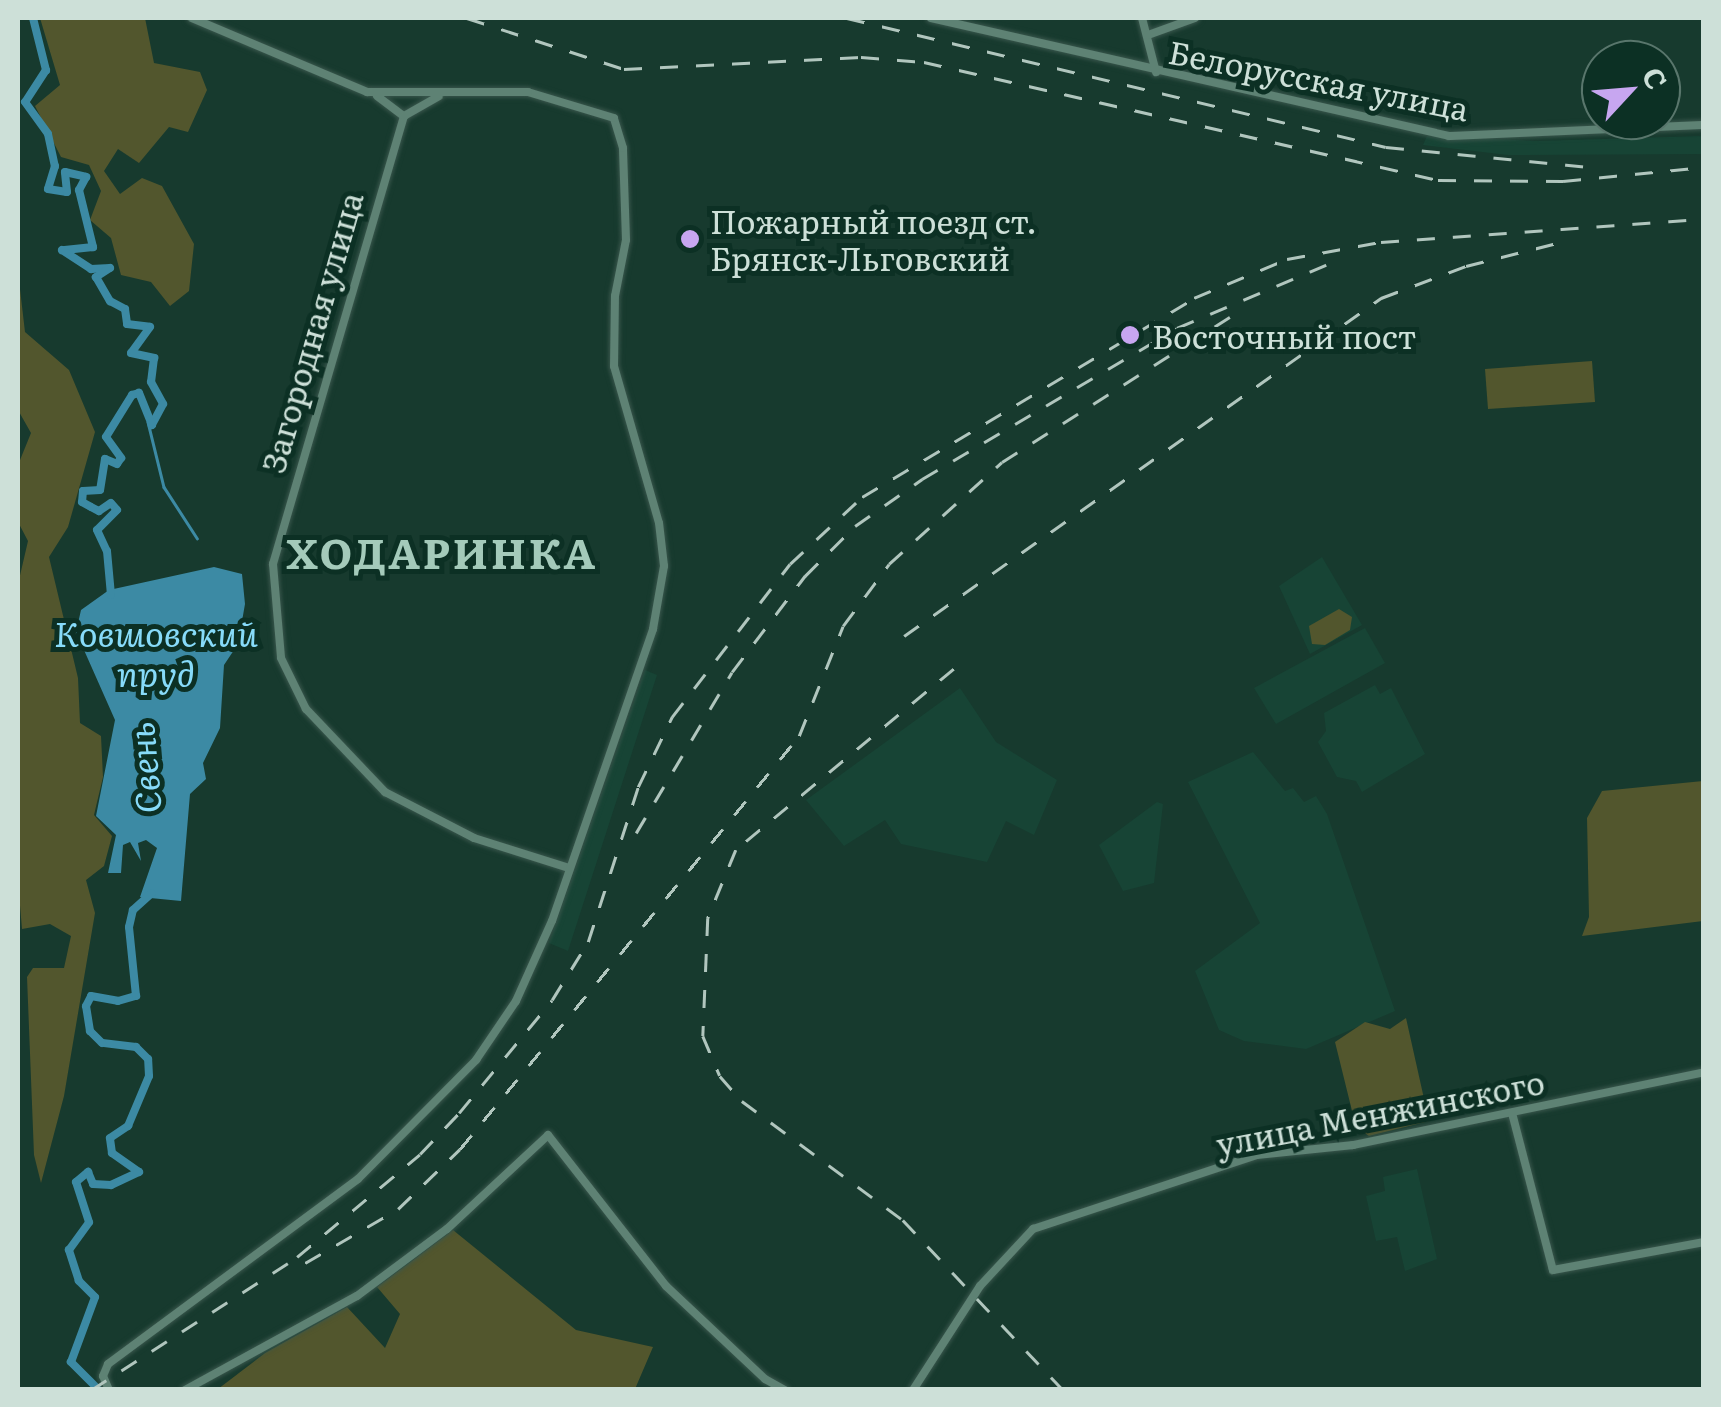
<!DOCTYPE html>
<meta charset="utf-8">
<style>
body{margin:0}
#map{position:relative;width:1721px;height:1407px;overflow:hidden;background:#173a2e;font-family:Literata,serif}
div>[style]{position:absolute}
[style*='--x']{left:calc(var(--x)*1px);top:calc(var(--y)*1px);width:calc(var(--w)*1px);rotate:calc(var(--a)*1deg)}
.built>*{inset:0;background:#174435}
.green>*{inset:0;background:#52562d}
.water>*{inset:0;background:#3c8aa4}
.stream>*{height:2.5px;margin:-1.25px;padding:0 1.25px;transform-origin:1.25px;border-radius:1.25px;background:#3c8aa4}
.river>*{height:8px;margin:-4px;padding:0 4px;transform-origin:4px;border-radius:4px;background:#3c8aa4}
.roads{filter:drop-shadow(0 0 2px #39564c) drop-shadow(0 0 2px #39564c)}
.secondary>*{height:8px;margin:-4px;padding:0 4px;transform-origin:4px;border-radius:4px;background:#5e8274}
.rail>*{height:2.5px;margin-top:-1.25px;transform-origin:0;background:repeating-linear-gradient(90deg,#b1c6be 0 18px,transparent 0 36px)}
.dots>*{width:28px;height:28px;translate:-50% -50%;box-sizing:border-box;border:5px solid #0c3024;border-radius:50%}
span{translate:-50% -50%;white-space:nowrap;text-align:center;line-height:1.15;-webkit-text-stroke:10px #0c3024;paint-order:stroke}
.street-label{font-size:32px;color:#cde0d8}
.poi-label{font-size:32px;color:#cde0d8}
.left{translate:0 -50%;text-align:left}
.water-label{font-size:35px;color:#87dbf9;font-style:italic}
.district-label{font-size:42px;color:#a4caba;font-weight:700;letter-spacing:2.5px}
.frame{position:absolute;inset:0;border:20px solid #cde0d8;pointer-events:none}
.north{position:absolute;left:1581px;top:40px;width:100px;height:100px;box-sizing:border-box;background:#0c3024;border:2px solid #59766c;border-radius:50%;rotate:64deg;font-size:28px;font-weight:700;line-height:40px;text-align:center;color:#cde0d8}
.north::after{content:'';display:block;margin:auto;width:35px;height:45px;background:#c7a6f0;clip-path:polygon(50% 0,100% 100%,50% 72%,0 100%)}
</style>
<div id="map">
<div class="built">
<i style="clip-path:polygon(1427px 136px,1536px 141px,1704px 136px,1703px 154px,1508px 155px,1423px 145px)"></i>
<i style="clip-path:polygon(1322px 557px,1362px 625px,1310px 654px,1279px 586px)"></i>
<i style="clip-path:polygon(1365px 628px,1385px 663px,1276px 724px,1254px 688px)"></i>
<i style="clip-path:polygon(645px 670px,657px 675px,568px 951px,549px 943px)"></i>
<i style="clip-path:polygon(1375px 685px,1380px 694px,1391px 688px,1425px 754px,1362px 792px,1356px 781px,1337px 777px,1318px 742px,1326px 731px,1324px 713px)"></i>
<i style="clip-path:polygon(960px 688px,996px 742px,1057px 780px,1034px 835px,1006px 821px,987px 862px,901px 844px,885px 820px,844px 846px,806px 800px)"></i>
<i style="clip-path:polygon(1253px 752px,1285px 791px,1293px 788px,1304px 802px,1316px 796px,1327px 814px,1395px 1011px,1306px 1049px,1244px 1041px,1219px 1030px,1195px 971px,1260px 923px,1188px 782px)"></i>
<i style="clip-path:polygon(1157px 802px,1163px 804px,1154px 883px,1123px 891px,1099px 845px)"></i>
<i style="clip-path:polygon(1417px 1169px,1437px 1259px,1405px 1271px,1397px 1237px,1376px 1241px,1366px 1196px,1385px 1191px,1383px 1177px)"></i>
</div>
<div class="green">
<i style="clip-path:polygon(40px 18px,145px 18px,154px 63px,200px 72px,207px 90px,188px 132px,169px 127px,139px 163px,118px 149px,104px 171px,120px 194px,142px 178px,162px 186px,194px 244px,189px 291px,170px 306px,151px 282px,121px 275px,111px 238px,90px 220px,101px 191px,89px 165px,61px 157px,35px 106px,60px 85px)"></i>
<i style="clip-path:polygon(18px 272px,25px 332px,69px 370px,95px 432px,68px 527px,49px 557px,78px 678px,80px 723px,101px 736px,103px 777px,94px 815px,112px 836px,104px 866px,86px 880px,95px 913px,64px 1096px,41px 1183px,34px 1155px,27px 977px,33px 968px,64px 968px,71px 936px,50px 924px,22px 929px,18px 882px,18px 584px,28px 541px,18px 522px,18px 465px,31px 433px,18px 410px)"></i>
<i style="clip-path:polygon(1592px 361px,1595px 402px,1488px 409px,1485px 369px)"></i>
<i style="clip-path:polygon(1339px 609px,1352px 617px,1350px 630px,1325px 645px,1312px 644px,1309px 626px)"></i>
<i style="clip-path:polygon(1703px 781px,1703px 921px,1582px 936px,1589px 917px,1587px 818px,1602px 791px)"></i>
<i style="clip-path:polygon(1406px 1018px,1429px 1121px,1369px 1136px,1356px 1127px,1335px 1042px,1365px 1022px,1390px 1029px)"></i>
<i style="clip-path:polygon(453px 1230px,576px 1330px,653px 1347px,635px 1389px,218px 1389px,265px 1353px,347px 1307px,385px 1348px,400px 1314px,377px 1287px)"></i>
</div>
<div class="water">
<i style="clip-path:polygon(214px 567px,242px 574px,245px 604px,238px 644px,224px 665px,220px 728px,203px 763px,206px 779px,190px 794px,181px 901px,140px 897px,157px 848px,146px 840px,138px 843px,141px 861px,130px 842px,123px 845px,121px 873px,108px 873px,116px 835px,96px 816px,115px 720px,76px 632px,81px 610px,109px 590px)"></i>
</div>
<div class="stream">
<i style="--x:148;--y:422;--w:67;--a:76.2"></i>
<i style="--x:164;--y:487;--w:61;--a:57.1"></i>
</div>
<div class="river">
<i style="--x:33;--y:18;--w:54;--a:76"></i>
<i style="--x:46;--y:70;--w:38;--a:123"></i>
<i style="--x:25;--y:102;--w:39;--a:54"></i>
<i style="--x:48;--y:134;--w:33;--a:78"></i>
<i style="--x:55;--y:166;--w:24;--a:107"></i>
<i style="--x:48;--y:189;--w:19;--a:9"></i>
<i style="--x:67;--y:192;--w:20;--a:-96"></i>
<i style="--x:65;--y:172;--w:22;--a:13"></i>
<i style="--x:86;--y:177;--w:15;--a:118"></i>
<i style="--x:79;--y:190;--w:59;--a:76.2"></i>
<i style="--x:93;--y:247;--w:31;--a:174"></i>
<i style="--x:62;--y:250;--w:35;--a:33"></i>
<i style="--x:91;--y:269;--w:19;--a:-3"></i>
<i style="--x:110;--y:268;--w:17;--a:147"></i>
<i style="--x:96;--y:277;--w:28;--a:60"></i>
<i style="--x:110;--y:301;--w:17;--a:28"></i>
<i style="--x:125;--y:309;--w:15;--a:82"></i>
<i style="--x:127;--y:324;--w:23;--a:7"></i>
<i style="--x:150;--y:327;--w:32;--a:126"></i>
<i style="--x:131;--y:353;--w:24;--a:12"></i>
<i style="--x:154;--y:358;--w:24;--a:97"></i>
<i style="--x:151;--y:382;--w:25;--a:61"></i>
<i style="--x:163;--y:404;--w:24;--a:118"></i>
<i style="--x:152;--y:425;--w:35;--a:-112"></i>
<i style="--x:139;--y:393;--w:7;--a:164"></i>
<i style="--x:132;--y:395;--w:49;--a:121.8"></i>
<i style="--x:106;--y:437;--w:26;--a:54"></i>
<i style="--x:121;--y:458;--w:7;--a:124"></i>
<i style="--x:117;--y:464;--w:13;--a:-157"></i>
<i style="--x:105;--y:459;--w:31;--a:99"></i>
<i style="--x:100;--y:490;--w:17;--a:177"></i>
<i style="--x:83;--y:491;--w:11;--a:95"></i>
<i style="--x:82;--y:502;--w:10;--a:29"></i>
<i style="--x:91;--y:507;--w:9;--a:27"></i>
<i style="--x:99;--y:511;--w:14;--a:-34"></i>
<i style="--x:111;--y:503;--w:9;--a:49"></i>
<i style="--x:117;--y:510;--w:28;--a:135"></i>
<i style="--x:97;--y:530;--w:23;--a:65"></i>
<i style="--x:107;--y:551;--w:44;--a:84.8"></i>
<i style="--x:99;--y:1390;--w:40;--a:-135"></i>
<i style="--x:71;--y:1362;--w:69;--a:-69.7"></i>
<i style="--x:95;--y:1297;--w:23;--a:-135"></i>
<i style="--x:79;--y:1281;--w:33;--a:-108"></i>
<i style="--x:69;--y:1250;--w:34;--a:-54"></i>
<i style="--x:89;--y:1222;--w:42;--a:-108"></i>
<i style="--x:76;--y:1182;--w:16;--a:-40"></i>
<i style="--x:88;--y:1172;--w:13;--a:67"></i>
<i style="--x:93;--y:1184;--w:18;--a:3"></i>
<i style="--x:111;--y:1185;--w:31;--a:-25"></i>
<i style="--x:139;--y:1172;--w:33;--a:-145"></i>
<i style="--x:112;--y:1153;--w:15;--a:-98"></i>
<i style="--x:110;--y:1138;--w:22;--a:-34"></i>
<i style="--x:128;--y:1126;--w:54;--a:-67.2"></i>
<i style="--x:149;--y:1076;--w:17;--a:-93"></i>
<i style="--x:148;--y:1059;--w:17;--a:-135"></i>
<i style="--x:136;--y:1047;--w:34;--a:-173"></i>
<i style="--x:102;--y:1043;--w:17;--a:-135"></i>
<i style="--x:90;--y:1031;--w:25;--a:-99"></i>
<i style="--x:86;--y:1006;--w:11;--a:-63"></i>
<i style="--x:91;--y:996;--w:27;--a:10"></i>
<i style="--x:118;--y:1001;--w:19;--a:-16"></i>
<i style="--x:136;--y:996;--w:69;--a:-95.8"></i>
<i style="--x:129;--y:927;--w:17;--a:-77"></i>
<i style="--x:133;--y:910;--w:25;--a:-42"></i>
</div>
<div class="roads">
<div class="secondary">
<i style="--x:931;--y:18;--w:531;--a:12.83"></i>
<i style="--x:1449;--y:136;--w:255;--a:-2.5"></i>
<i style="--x:1142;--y:18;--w:56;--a:75.5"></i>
<i style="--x:1148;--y:35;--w:50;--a:-19.9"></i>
<i style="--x:377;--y:96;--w:34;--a:37"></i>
<i style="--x:404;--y:116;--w:467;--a:106.3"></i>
<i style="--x:273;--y:564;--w:94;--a:85.1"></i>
<i style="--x:281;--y:658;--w:57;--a:63.9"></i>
<i style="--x:306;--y:709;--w:115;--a:46.4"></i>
<i style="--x:385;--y:792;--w:100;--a:27.3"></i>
<i style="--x:474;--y:838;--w:100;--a:17.5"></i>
<i style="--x:404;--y:116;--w:40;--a:-29.7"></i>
<i style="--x:1512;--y:1113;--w:162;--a:75.4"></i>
<i style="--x:1553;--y:1270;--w:154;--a:-10.5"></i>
<i style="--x:109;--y:1390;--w:15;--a:-113"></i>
<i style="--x:103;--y:1376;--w:13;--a:-67"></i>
<i style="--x:108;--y:1364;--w:311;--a:-36.5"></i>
<i style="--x:358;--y:1179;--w:168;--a:-45.2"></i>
<i style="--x:476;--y:1060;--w:71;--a:-55.9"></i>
<i style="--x:516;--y:1001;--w:88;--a:-65.8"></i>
<i style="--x:552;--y:921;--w:309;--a:-70.9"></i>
<i style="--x:653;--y:629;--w:64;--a:-80.1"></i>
<i style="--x:664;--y:566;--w:43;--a:-96.6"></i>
<i style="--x:659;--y:523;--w:163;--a:-106"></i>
<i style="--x:614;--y:366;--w:70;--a:-89.2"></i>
<i style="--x:615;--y:296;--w:57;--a:-78.9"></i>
<i style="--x:626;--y:240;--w:92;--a:-91.9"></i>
<i style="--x:623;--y:148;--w:31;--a:-107"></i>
<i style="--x:614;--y:118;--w:90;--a:-163.2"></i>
<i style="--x:528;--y:92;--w:161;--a:180"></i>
<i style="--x:367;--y:92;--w:190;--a:-157.1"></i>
<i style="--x:185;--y:1390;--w:196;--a:-28.7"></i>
<i style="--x:357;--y:1296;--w:112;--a:-36.7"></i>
<i style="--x:447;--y:1229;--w:138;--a:-42.9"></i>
<i style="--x:548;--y:1135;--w:192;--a:52"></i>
<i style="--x:666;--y:1286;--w:136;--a:43.2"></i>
<i style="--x:765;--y:1379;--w:23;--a:29"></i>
<i style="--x:913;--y:1390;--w:124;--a:-57.2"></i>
<i style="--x:980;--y:1286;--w:78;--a:-47.1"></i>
<i style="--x:1033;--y:1229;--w:236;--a:-18.3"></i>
<i style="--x:1257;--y:1155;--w:97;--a:-5.9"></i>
<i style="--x:1353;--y:1145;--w:359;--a:-11.7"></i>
</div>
</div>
<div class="rail">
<i style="--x:467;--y:18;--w:165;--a:18"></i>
<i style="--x:624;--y:69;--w:237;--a:-2.9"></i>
<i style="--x:861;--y:57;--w:63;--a:4.5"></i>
<i style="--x:924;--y:62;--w:527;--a:12.93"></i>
<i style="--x:1438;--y:180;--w:125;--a:0.5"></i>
<i style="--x:1563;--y:181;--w:142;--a:-5.7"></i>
<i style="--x:847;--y:18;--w:554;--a:13.46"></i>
<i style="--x:1386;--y:147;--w:204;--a:5.6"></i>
<i style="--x:904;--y:636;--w:585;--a:-35.32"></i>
<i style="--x:1381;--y:298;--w:91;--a:-20.6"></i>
<i style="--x:1466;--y:266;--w:98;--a:-14.2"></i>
<i style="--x:954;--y:669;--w:283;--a:140.3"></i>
<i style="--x:736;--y:850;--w:74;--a:112.4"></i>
<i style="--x:708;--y:918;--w:118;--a:92.4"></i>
<i style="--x:703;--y:1036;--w:43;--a:67"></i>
<i style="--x:720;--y:1076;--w:33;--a:49"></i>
<i style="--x:742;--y:1101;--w:200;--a:36.5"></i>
<i style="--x:903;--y:1220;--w:233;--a:46.7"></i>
<i style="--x:636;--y:833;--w:187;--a:-59.2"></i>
<i style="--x:732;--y:672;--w:121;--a:-52.8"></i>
<i style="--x:805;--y:576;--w:71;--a:-45"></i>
<i style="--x:855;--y:526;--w:82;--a:-35"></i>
<i style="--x:922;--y:479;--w:296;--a:-30.6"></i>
<i style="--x:1177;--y:328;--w:172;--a:-23"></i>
<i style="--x:305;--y:1263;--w:108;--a:-30.1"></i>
<i style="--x:398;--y:1209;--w:86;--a:-44.1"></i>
<i style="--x:460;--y:1149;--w:534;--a:-50.62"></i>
<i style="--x:799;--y:736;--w:118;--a:-68.2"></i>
<i style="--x:843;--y:626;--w:77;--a:-53.4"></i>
<i style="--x:889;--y:564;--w:152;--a:-42.1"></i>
<i style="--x:1002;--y:462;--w:288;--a:-32.5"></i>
<i style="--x:91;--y:1390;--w:245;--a:-32.8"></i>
<i style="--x:297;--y:1257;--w:160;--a:-39.9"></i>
<i style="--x:420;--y:1154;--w:57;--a:-46.4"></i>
<i style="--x:459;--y:1113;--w:146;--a:-50.5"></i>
<i style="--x:552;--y:1000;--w:68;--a:-58.2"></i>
<i style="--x:588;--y:942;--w:163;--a:-72.1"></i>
<i style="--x:638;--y:787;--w:78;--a:-64.1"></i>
<i style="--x:672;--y:717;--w:193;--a:-52.4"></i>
<i style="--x:790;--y:564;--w:98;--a:-42.9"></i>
<i style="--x:862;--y:497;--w:387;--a:-30.9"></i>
<i style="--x:1194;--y:298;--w:101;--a:-22.8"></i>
<i style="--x:1287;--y:259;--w:96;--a:-10.3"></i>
<i style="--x:1381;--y:242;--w:324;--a:-4.1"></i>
</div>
<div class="dots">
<i style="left:690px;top:239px;background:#c7a6f0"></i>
<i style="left:1130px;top:335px;background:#c7a6f0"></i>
</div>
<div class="street-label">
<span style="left:1319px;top:79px;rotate:11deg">Белорусская улица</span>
<span style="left:311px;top:332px;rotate:-74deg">Загородная улица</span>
<span style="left:1380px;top:1112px;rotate:-11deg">улица Менжинского</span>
</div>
<div class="poi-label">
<span class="left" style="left:710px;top:239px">Пожарный поезд ст.<br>Брянск-Льговский</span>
<span class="left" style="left:1152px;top:335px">Восточный пост</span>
</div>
<div class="water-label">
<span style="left:156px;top:652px">Ковшовский<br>пруд</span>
<span style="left:143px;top:768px;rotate:-95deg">Свень</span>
</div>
<div class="district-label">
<span style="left:442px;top:551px">ХОДАРИНКА</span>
</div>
<div class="frame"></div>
<div class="north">С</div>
</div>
